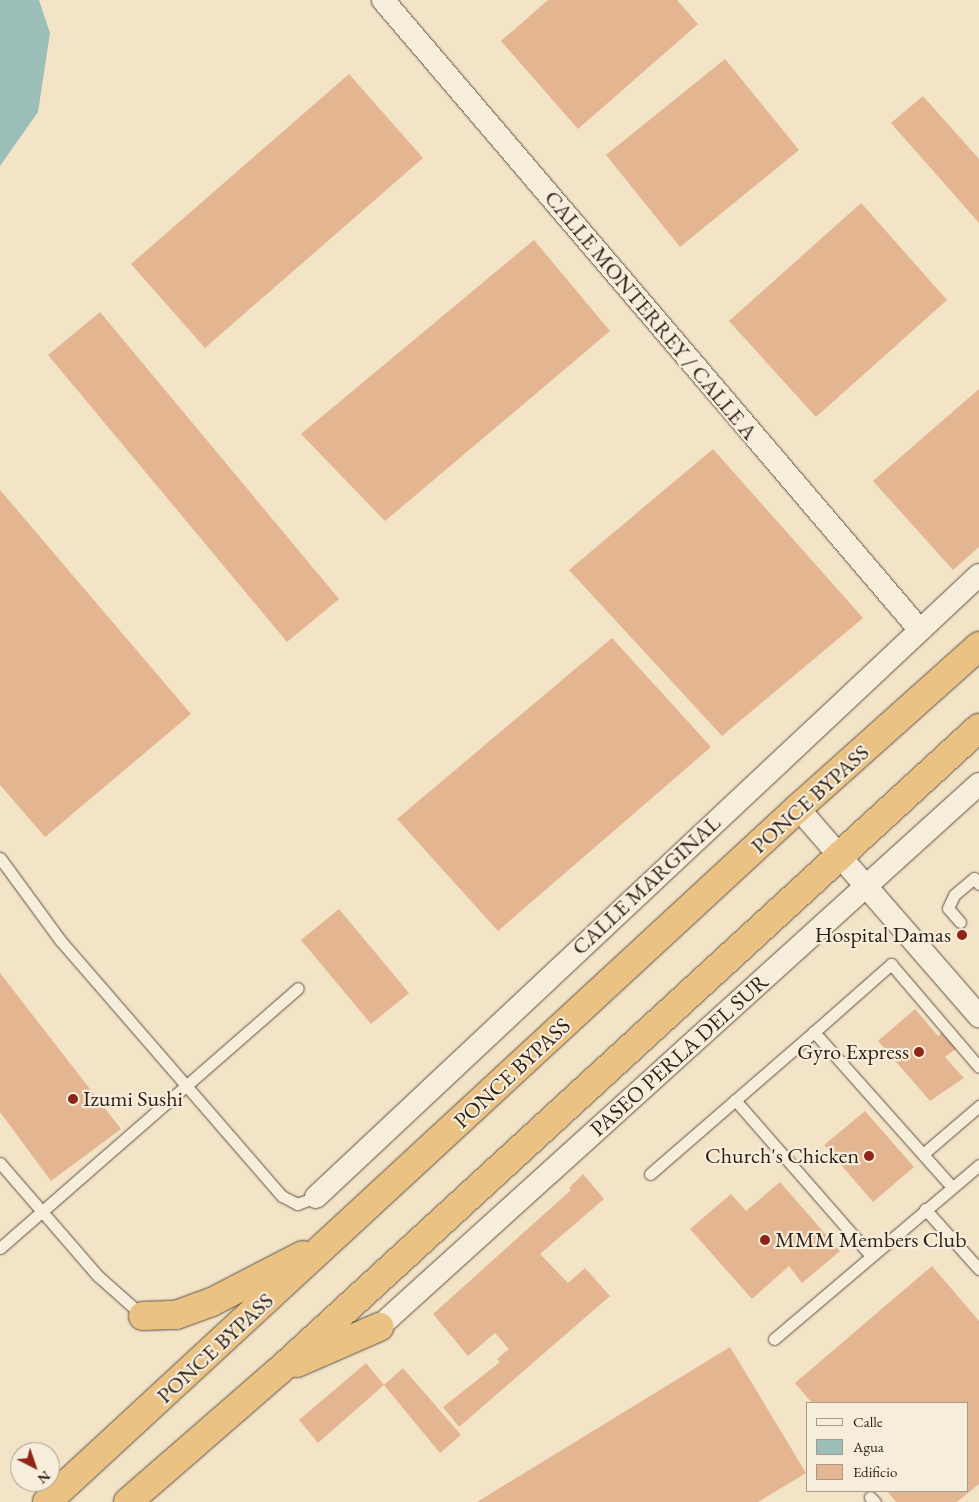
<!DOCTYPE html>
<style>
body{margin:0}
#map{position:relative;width:979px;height:1502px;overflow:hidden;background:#f3e4c8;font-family:"EB Garamond",serif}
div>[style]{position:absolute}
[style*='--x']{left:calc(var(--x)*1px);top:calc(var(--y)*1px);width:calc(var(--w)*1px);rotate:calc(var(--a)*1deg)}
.water>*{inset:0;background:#9bbeb8}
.building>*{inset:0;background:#e3b591}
.roads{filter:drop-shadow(0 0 1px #5f5042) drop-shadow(0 0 1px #5f5042)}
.lane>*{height:11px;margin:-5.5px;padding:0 5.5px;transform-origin:5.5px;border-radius:5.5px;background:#f7eddb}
.street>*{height:22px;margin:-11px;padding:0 11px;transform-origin:11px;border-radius:11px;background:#f7eddb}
.highway>*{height:28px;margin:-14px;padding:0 14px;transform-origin:14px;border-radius:14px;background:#eac284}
.dots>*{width:14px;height:14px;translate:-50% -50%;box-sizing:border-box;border:2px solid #f7eddb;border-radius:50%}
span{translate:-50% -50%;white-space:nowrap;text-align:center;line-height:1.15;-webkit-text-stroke:4.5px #f7eddb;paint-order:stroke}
.street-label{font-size:22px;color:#2e1e15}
.poi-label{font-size:22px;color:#2e1e15}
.right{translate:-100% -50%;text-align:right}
.left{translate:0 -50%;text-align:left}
.legend{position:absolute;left:806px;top:1402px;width:162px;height:90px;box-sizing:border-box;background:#f7eddb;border:1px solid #a79a8c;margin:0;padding:6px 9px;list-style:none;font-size:15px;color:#2e1e15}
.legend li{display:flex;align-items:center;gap:10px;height:25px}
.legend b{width:25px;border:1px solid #a79a8c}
.north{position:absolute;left:10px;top:1442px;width:50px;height:50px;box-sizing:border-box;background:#f7eddb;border:1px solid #a79a8c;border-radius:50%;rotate:139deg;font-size:14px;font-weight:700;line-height:20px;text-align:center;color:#2e1e15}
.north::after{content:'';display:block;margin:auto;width:18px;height:22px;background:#8f2418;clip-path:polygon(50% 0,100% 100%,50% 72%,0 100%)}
</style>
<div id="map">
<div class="water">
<i style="clip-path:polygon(0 0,39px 0,50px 33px,38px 112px,0 166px)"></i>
</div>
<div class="building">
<i style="clip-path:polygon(548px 0,677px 0,698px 24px,578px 129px,501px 41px)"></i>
<i style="clip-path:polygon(725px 59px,799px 150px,680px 247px,606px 155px)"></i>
<i style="clip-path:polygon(349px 74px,423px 158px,205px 348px,131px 264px)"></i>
<i style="clip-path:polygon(923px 96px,979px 159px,979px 223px,891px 123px)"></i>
<i style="clip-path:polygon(861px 203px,947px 300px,816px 417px,729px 321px)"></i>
<i style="clip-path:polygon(534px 240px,610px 331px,385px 521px,301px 434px)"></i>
<i style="clip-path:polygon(100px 312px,339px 599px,287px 642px,48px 355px)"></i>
<i style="clip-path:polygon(979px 389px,979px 547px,953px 570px,873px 481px)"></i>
<i style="clip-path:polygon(713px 449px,863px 618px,722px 736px,569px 570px)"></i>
<i style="clip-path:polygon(0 490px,191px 714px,45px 837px,0 785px)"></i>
<i style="clip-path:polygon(612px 638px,711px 747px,498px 931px,397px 819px)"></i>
<i style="clip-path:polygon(339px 909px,409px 993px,371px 1024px,301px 940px)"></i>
<i style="clip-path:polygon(0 973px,121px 1129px,51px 1181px,0 1112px)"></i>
<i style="clip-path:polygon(915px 1009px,938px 1036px,943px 1031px,957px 1048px,945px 1057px,964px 1078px,930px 1101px,878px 1041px)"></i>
<i style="clip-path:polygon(865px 1111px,914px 1167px,873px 1202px,824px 1145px)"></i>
<i style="clip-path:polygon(583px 1174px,604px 1199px,540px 1254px,568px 1283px,585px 1268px,610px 1296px,459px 1427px,443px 1407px,500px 1362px,497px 1359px,509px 1349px,495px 1333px,468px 1356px,433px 1314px,571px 1190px,569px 1188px)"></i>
<i style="clip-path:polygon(780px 1182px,840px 1251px,802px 1283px,789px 1266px,752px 1299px,690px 1229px,731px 1194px,746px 1211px)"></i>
<i style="clip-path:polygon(932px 1266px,979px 1321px,979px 1484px,957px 1502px,896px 1502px,887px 1491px,968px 1491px,968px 1403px,812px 1403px,795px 1383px)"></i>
<i style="clip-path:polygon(730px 1347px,806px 1473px,758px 1502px,477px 1502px)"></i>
<i style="clip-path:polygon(366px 1363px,384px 1385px,318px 1443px,299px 1420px)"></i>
<i style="clip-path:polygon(403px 1368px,461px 1435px,440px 1453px,384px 1385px)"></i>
</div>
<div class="roads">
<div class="lane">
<i style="--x:0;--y:858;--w:102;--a:53.8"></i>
<i style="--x:60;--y:940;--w:339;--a:49.1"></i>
<i style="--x:282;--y:1196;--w:17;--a:28"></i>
<i style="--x:297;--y:1204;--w:20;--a:-20"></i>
<i style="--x:960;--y:922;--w:18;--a:-131"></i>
<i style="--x:948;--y:908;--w:14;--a:-65"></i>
<i style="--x:954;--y:895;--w:26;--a:-40"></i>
<i style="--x:974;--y:878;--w:8;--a:50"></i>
<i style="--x:735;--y:1100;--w:207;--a:48.9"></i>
<i style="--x:923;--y:1154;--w:74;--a:-40.6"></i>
<i style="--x:0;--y:1163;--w:150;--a:49.1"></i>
<i style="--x:98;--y:1276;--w:60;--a:41.6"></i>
<i style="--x:650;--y:1174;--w:217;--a:-40.9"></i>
<i style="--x:952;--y:1187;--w:208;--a:-131.7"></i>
<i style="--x:814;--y:1032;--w:103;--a:-41.4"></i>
<i style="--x:891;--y:964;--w:135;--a:49.5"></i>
<i style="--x:925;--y:1209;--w:81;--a:48"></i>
<i style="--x:0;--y:1248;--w:395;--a:-41.1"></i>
<i style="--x:774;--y:1339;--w:269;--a:-40.3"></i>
<i style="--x:870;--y:1497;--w:7;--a:45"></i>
</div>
<div class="street">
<i style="--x:383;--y:0;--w:828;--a:49.56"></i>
<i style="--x:798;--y:808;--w:276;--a:49"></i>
<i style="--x:316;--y:1197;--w:909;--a:-43.17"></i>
<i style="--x:379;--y:1327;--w:809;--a:-42.15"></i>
</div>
<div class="highway">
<i style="--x:143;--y:1316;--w:33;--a:-2"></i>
<i style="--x:176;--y:1315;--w:38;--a:-20"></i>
<i style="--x:212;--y:1302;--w:102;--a:-27.3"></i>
<i style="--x:297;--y:1363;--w:90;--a:-23.7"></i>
<i style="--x:47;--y:1502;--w:1023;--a:-42.74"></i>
<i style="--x:798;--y:808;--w:243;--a:-41.8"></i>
<i style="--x:128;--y:1502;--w:201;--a:-41"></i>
<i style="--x:280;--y:1370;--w:949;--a:-42.57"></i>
</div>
</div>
<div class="dots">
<i style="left:962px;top:935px;background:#8f2418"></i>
<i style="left:919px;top:1052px;background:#8f2418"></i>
<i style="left:73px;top:1099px;background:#8f2418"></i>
<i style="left:869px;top:1156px;background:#8f2418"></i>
<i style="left:765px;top:1240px;background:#8f2418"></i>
</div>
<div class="street-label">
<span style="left:651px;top:315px;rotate:50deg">CALLE MONTERREY / CALLE A</span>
<span style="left:810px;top:799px;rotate:-42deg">PONCE BYPASS</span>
<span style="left:646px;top:885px;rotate:-43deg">CALLE MARGINAL</span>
<span style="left:679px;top:1055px;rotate:-42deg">PASEO PERLA DEL SUR</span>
<span style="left:512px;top:1073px;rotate:-43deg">PONCE BYPASS</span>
<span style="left:215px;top:1348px;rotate:-43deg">PONCE BYPASS</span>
</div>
<div class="poi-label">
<span class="right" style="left:951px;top:935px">Hospital Damas</span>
<span class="right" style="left:909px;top:1052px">Gyro Express</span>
<span class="left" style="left:83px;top:1099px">Izumi Sushi</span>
<span class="right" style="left:859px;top:1156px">Church's Chicken</span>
<span class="left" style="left:775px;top:1240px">MMM Members Club</span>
</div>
<ul class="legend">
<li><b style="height:6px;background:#f7eddb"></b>Calle</li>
<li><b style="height:14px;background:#9bbeb8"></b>Agua</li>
<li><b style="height:14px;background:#e3b591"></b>Edificio</li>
</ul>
<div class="north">N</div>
</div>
